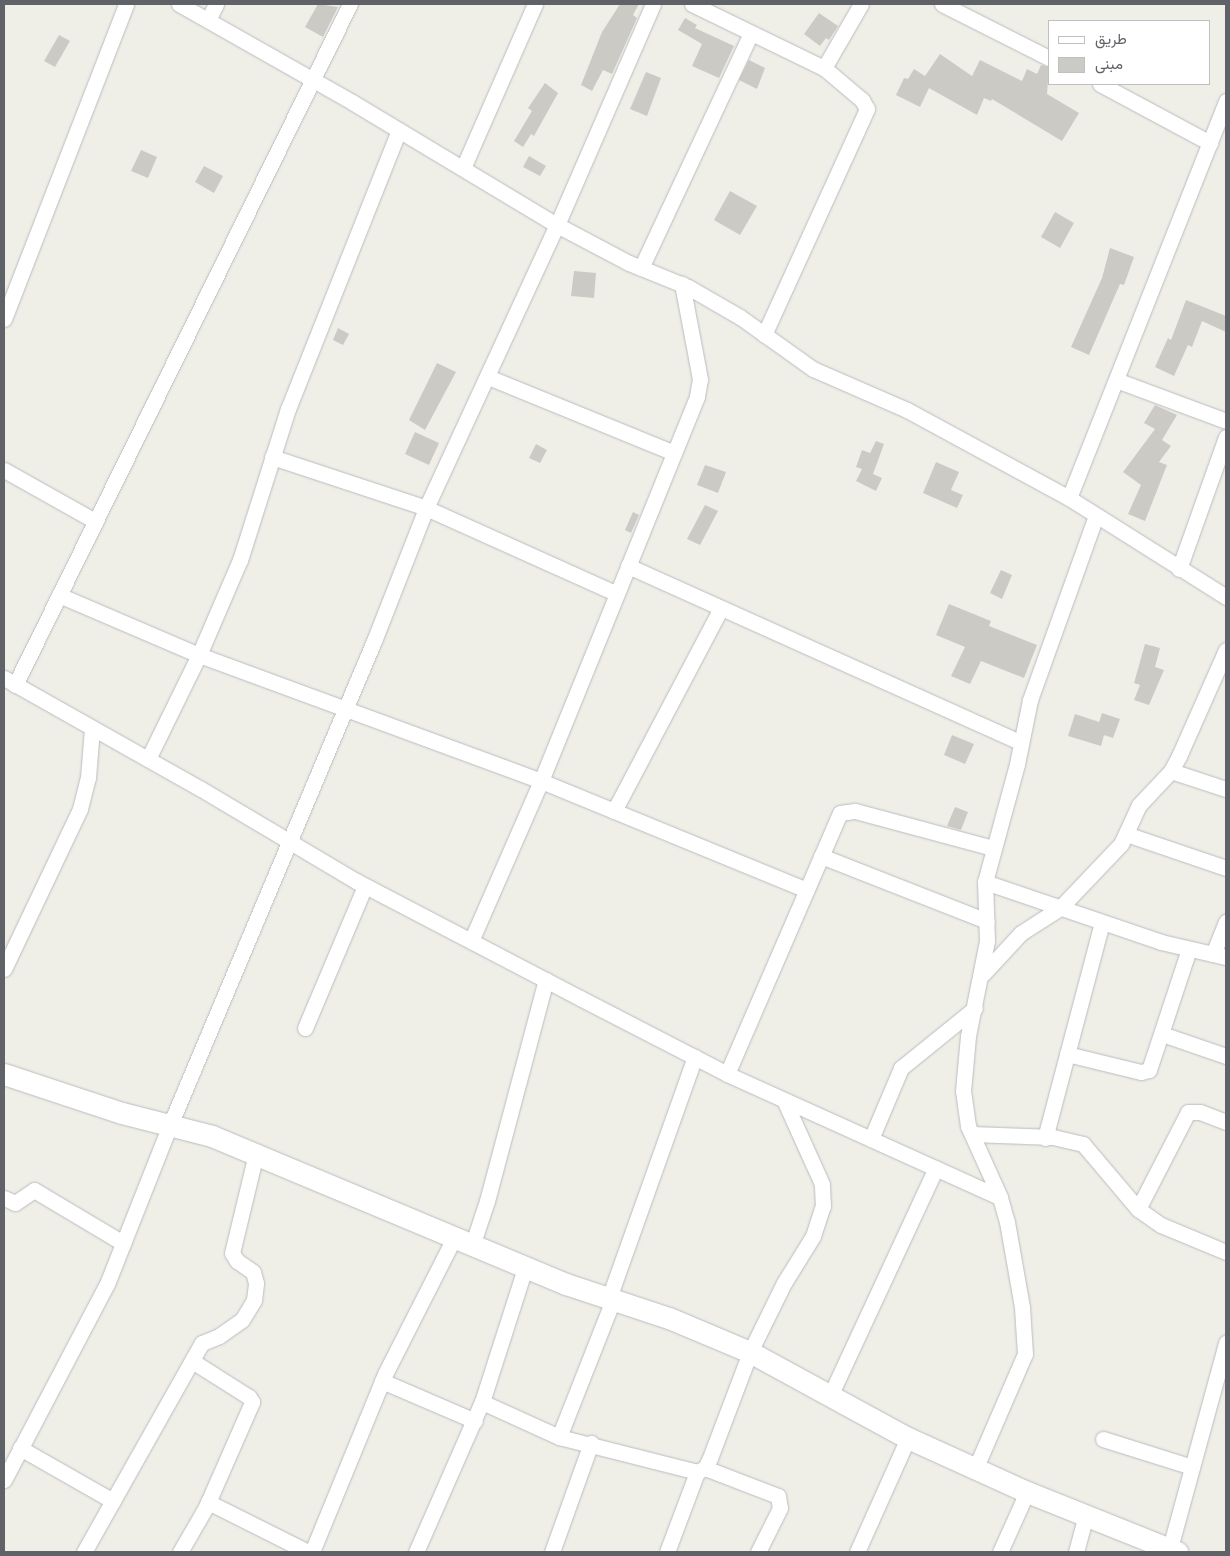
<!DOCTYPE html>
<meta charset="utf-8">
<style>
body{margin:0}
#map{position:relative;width:1230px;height:1556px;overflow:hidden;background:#f0efe7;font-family:Manrope,Vazirmatn,sans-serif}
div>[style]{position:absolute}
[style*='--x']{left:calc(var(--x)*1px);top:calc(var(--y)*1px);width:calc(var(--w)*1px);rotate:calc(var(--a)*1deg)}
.building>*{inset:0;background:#cccac4}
.roads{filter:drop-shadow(0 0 1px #b9bcc0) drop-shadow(0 0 1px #b9bcc0)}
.street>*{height:15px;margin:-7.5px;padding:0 7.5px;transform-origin:7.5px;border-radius:7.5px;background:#fff}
.secondary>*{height:21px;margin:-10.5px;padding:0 10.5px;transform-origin:10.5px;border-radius:10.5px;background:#fff}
span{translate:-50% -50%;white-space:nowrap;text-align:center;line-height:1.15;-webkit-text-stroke:5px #fff;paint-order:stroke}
.frame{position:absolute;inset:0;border:5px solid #5f6267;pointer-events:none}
.legend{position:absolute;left:1048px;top:20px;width:162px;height:65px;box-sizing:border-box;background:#fff;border:1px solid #bfc0c2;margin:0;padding:6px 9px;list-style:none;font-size:15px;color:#5f6267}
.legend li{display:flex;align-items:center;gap:10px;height:25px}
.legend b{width:25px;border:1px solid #bfc0c2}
</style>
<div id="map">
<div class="building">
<i style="clip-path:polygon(318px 4px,338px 7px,323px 37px,305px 27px)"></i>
<i style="clip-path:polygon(620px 4px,639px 4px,633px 15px,637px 18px,612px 74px,603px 70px,592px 91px,581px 85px,602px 32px)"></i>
<i style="clip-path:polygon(819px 13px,838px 26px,829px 40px,826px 38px,820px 46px,804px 34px)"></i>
<i style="clip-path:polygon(685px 18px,697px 25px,695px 28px,734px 46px,719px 78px,692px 66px,702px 44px,678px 30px)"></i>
<i style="clip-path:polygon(59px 35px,70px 41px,55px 67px,44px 61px)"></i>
<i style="clip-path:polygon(940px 54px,972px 76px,980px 60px,1022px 81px,1027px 69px,1037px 74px,1041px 65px,1049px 67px,1047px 94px,1079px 113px,1062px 141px,992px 99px,991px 101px,984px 98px,977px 115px,929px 88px,920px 107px,896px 95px,904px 78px,908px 79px,914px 69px,925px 76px)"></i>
<i style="clip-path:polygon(749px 60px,765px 68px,757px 89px,739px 80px)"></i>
<i style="clip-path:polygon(646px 72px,661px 78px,647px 116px,630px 109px)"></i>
<i style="clip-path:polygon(545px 83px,558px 93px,534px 136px,531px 134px,523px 147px,514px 141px,532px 111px,528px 108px)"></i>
<i style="clip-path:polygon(141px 150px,157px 157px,148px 178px,131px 171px)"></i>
<i style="clip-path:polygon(529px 156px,546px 166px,540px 176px,523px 167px)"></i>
<i style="clip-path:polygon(204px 166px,223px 176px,214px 193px,195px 182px)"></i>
<i style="clip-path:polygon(730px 191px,757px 206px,740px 235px,714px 220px)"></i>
<i style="clip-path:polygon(1055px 212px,1074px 223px,1060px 248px,1041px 237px)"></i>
<i style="clip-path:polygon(1110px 248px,1134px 257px,1124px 285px,1120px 284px,1089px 355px,1071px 347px,1102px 278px)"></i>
<i style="clip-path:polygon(574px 271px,596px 273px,594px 298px,571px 296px)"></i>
<i style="clip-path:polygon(1186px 300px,1226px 316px,1226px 332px,1202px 321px,1192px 347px,1188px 345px,1174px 376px,1155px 367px,1168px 338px,1171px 340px)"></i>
<i style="clip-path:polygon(338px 328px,349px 334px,343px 345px,333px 340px)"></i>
<i style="clip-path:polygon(437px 363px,456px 372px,425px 430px,409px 420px)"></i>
<i style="clip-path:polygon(1155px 405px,1177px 415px,1162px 440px,1171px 446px,1159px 462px,1167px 465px,1145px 521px,1128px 514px,1141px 485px,1123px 472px,1155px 429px,1144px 423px)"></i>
<i style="clip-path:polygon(415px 432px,439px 443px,429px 465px,405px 454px)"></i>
<i style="clip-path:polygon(876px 441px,884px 444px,873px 474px,882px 478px,876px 491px,856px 481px,862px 469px,856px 467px,862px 450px,870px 453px)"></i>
<i style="clip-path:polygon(536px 444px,547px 450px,540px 463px,529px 458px)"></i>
<i style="clip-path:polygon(936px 462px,959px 472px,951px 490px,963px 495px,957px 508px,923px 493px)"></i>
<i style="clip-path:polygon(705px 465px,726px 472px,718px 493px,697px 485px)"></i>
<i style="clip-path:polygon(705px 505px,718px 511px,700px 545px,687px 539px)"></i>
<i style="clip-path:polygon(633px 512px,639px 515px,631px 533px,625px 530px)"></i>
<i style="clip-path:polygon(1001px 570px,1012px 575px,1002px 599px,990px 593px)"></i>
<i style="clip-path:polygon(949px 604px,991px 621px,989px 626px,1037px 645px,1024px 678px,981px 661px,970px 684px,951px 676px,965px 647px,936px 635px)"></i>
<i style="clip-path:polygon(1145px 644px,1160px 648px,1155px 667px,1164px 670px,1149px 705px,1134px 700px,1140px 685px,1134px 683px)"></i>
<i style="clip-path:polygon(1102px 713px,1120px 719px,1113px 738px,1104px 735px,1101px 746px,1068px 736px,1075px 714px,1099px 722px)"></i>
<i style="clip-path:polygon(952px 735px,974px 744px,965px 764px,944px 755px)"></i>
<i style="clip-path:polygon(955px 807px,968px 812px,961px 830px,947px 826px)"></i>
</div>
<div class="roads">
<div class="street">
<i style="--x:179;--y:4;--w:199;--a:29.5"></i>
<i style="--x:352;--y:102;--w:239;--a:31"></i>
<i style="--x:557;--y:225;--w:81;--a:27.8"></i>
<i style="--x:629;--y:263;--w:64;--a:22.1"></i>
<i style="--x:688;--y:287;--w:60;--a:30"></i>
<i style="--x:740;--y:317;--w:90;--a:35.5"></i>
<i style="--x:813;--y:369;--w:103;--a:23.6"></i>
<i style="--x:907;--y:410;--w:184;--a:28.5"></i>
<i style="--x:1069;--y:498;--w:186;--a:32.2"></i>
<i style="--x:692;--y:4;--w:147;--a:25.9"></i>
<i style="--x:824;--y:68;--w:50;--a:40.1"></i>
<i style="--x:862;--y:100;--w:10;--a:61"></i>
<i style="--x:867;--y:109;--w:248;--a:114.5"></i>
<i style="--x:942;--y:4;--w:120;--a:26.8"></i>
<i style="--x:208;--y:20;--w:18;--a:-63"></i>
<i style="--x:824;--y:68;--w:74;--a:-60"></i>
<i style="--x:1100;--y:84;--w:125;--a:28.2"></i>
<i style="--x:463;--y:168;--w:179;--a:-66.3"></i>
<i style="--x:641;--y:268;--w:259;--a:-64.9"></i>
<i style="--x:4;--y:319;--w:338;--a:-68.8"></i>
<i style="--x:488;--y:377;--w:201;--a:22.2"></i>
<i style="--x:1116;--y:380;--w:117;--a:20.4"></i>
<i style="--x:272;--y:457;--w:162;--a:18.3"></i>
<i style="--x:426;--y:508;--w:209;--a:24.2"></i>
<i style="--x:4;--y:470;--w:104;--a:29.3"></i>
<i style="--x:1069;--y:498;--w:427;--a:-68.4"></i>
<i style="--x:628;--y:566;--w:431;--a:24.2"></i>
<i style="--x:1179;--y:569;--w:140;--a:-70.4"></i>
<i style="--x:59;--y:595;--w:152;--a:23.2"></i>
<i style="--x:199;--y:655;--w:364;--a:20.2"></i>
<i style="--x:541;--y:781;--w:287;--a:22.3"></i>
<i style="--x:4;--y:678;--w:226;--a:29.4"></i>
<i style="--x:201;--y:789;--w:180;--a:30.7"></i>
<i style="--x:356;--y:881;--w:253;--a:27.6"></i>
<i style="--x:580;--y:998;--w:165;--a:27.3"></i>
<i style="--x:727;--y:1074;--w:299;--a:24.3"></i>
<i style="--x:15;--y:685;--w:759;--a:-63.81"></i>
<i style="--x:148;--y:759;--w:116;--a:-63.9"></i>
<i style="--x:199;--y:655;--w:103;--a:-66.7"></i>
<i style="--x:240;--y:560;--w:158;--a:-72.4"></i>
<i style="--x:288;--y:409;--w:300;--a:-68.3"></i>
<i style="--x:1171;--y:771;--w:58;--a:18.1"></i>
<i style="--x:614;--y:811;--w:229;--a:-62.2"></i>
<i style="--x:1126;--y:834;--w:106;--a:18.8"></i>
<i style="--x:821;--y:856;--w:178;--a:21.4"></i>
<i style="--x:985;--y:882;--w:186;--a:18.8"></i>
<i style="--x:1161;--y:942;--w:67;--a:13"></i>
<i style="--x:471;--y:941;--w:175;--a:-66.4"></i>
<i style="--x:541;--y:781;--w:415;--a:-67.9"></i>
<i style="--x:697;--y:396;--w:17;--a:-80"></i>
<i style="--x:700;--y:379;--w:97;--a:-100.7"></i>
<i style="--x:1213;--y:954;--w:35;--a:-68"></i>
<i style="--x:4;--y:969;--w:177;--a:-64.6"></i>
<i style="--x:80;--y:809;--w:32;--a:-76"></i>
<i style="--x:88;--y:778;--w:50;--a:-85.4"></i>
<i style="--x:983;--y:974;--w:56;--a:-47.2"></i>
<i style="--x:1021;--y:933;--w:46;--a:-32.7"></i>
<i style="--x:1060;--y:908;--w:88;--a:-46.4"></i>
<i style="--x:1121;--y:844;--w:43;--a:-65.2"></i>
<i style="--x:1139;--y:805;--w:47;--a:-46.7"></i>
<i style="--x:1171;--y:771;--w:17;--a:-62"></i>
<i style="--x:1179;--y:756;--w:116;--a:-66.1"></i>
<i style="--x:305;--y:1028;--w:154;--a:-67.1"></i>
<i style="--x:1162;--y:1034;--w:68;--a:19"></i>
<i style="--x:1067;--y:1054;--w:76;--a:13.7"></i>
<i style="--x:1141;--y:1072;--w:8;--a:-14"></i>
<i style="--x:1149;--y:1070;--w:127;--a:-71.7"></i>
<i style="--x:727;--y:1074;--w:284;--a:-66.6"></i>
<i style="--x:840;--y:813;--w:15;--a:-8"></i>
<i style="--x:855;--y:811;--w:143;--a:15"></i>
<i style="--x:972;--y:1134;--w:81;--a:2.1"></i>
<i style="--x:1053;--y:1137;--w:31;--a:13"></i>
<i style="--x:1083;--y:1144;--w:85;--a:49.8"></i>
<i style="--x:1138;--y:1209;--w:28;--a:35"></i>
<i style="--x:1161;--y:1225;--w:70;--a:22.6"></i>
<i style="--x:1045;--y:1138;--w:223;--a:-75.2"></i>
<i style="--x:871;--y:1139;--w:77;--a:-67.1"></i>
<i style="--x:901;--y:1068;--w:95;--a:-39"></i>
<i style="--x:4;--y:1198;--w:12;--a:24"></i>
<i style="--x:15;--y:1203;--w:23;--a:-34"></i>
<i style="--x:34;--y:1190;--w:104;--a:30.8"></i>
<i style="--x:1138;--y:1209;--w:109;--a:-62.7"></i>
<i style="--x:1188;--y:1112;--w:12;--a:0"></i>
<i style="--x:1200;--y:1112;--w:28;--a:21"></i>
<i style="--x:472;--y:1246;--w:47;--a:-71.6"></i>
<i style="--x:487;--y:1201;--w:229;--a:-75.1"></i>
<i style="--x:609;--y:1298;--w:256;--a:-70.4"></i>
<i style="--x:382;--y:1381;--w:101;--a:23.3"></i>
<i style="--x:830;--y:1396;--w:251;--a:-65.1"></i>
<i style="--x:482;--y:1402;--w:85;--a:24.4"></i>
<i style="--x:559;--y:1437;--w:142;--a:14.2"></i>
<i style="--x:559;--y:1437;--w:147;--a:-68.5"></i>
<i style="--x:1103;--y:1439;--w:93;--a:17.5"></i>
<i style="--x:20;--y:1448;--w:107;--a:29.7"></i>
<i style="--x:976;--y:1467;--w:123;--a:-66.6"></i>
<i style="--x:1025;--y:1354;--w:47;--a:-93.7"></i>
<i style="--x:1022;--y:1307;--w:86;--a:-100"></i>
<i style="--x:1007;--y:1222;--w:26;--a:-106"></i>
<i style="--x:1000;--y:1197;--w:78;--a:-114.3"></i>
<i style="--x:968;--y:1126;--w:35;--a:-98"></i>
<i style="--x:963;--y:1091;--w:55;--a:-84.8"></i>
<i style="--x:968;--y:1036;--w:97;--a:-78.7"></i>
<i style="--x:987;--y:941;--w:59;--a:-91.9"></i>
<i style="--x:985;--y:882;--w:122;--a:-74.8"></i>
<i style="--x:1017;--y:764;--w:65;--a:-78.5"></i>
<i style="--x:1030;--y:700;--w:195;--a:-70.3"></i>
<i style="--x:705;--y:1468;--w:78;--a:21"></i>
<i style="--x:778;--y:1496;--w:12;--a:81"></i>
<i style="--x:780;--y:1508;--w:49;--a:116.6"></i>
<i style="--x:4;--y:1480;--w:221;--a:-62.3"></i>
<i style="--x:107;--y:1284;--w:171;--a:-68.4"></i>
<i style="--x:170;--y:1125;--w:525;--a:-67.15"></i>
<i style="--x:374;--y:641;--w:143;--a:-68.6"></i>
<i style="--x:426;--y:508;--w:312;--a:-65.2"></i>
<i style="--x:557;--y:225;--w:241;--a:-66.5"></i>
<i style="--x:208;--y:1502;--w:112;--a:26.6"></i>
<i style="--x:1170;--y:1548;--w:213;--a:-74.7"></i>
<i style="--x:84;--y:1552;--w:240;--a:-60.6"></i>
<i style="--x:202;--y:1343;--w:18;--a:-22"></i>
<i style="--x:219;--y:1336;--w:28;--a:-35"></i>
<i style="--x:242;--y:1320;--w:23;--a:-59"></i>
<i style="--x:254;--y:1300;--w:17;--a:-83"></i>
<i style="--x:256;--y:1283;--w:11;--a:-105"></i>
<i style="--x:253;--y:1272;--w:19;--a:-145"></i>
<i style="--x:237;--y:1261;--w:9;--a:-122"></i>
<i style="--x:232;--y:1253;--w:102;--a:-76.4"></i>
<i style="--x:180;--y:1552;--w:52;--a:-60"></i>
<i style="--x:206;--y:1507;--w:115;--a:-66.3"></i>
<i style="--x:252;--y:1402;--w:6;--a:-121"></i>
<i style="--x:249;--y:1397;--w:67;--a:-147.7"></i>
<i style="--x:312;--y:1552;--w:192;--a:-67.7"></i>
<i style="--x:385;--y:1374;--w:153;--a:-63.1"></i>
<i style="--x:416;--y:1552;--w:164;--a:-66.3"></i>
<i style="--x:482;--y:1402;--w:141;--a:-72.2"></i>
<i style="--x:552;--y:1552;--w:116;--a:-70.3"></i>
<i style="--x:667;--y:1552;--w:85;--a:-69.4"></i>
<i style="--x:697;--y:1472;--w:9;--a:-27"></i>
<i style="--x:705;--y:1468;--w:11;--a:-63"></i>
<i style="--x:710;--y:1458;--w:113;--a:-69.3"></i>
<i style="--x:750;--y:1352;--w:77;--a:-63.8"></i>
<i style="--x:784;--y:1283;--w:55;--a:-58.3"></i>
<i style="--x:813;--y:1236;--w:32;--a:-72"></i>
<i style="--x:823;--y:1206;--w:22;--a:-93"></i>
<i style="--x:822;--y:1184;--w:92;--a:-114.3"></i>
<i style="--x:857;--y:1552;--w:125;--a:-65.9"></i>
<i style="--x:1000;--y:1552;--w:66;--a:-65.8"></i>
<i style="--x:1076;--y:1552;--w:38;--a:-75"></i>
</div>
<div class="secondary">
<i style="--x:4;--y:1074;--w:124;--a:18.3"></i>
<i style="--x:122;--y:1113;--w:93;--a:14.3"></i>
<i style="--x:212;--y:1136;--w:384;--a:22.7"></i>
<i style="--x:566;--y:1284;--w:108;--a:18.3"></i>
<i style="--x:669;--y:1318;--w:88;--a:22.8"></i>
<i style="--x:750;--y:1352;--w:180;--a:28.6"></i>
<i style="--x:908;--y:1438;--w:131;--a:24.4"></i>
<i style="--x:1027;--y:1492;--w:162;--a:21.8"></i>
</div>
</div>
<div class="frame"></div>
<ul class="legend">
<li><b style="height:6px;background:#fff"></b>طريق</li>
<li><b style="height:14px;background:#cccac4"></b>مبنى</li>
</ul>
</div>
